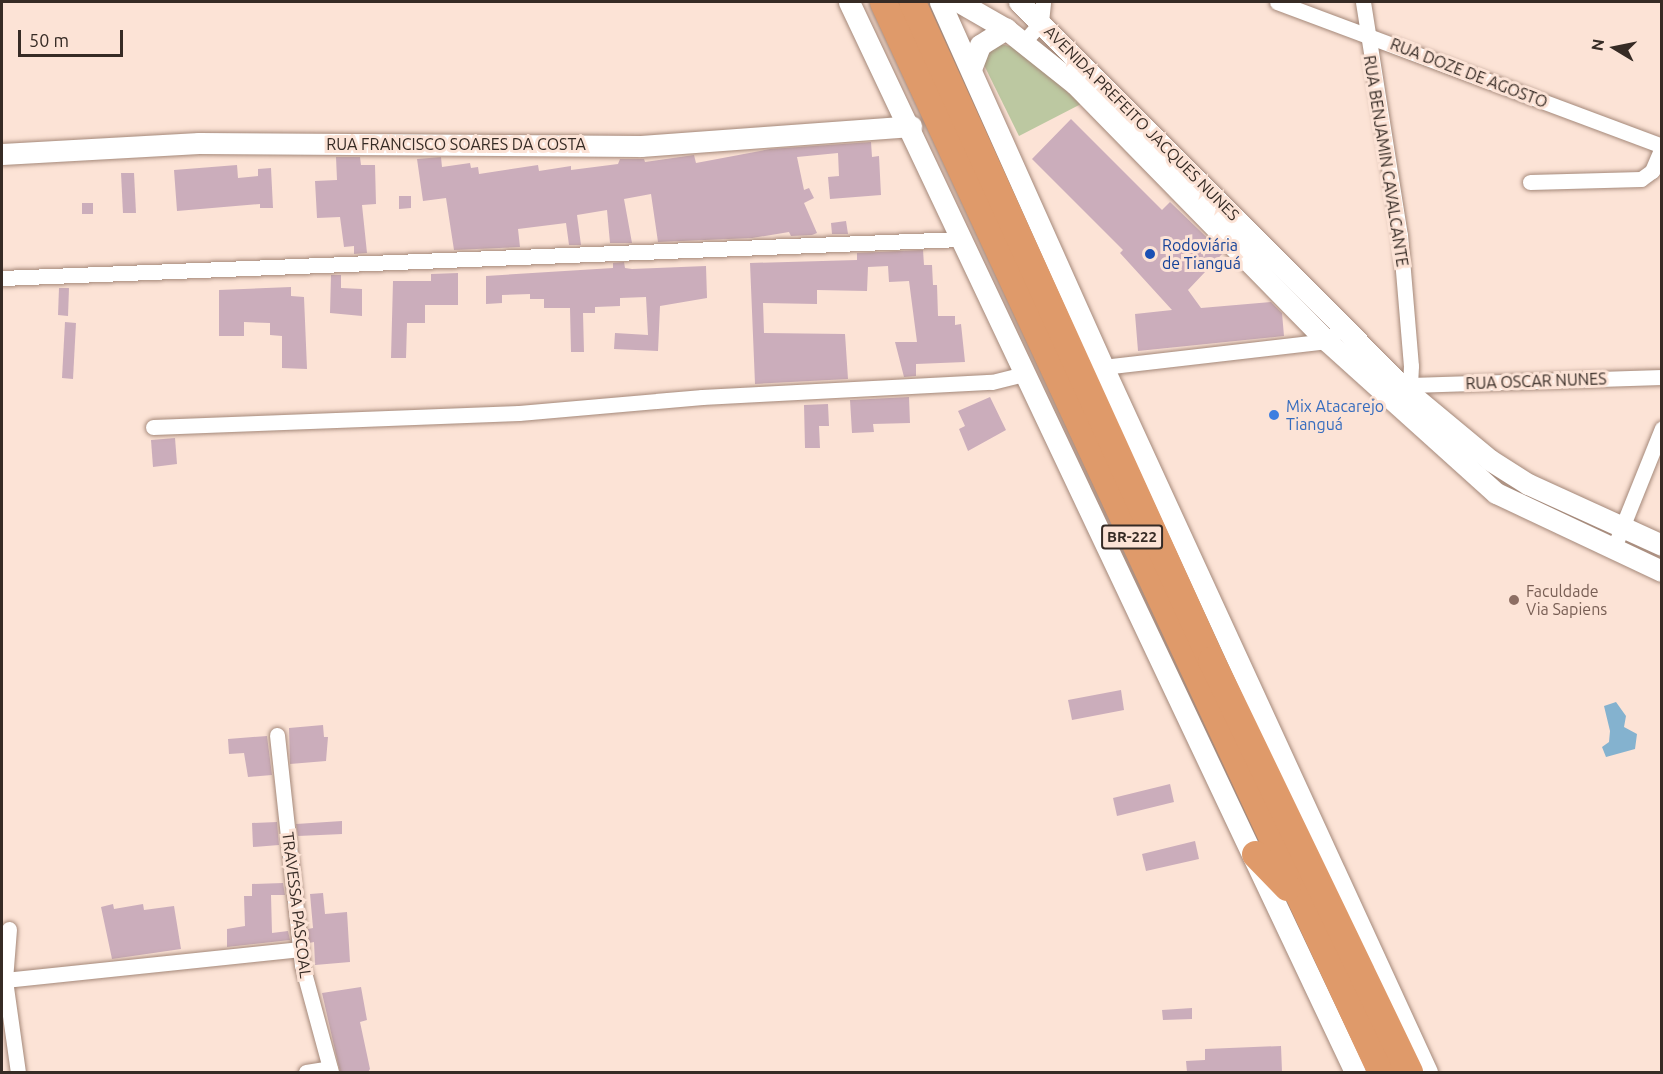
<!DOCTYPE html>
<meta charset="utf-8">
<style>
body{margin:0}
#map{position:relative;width:1663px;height:1074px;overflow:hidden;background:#fce3d6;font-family:Ubuntu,sans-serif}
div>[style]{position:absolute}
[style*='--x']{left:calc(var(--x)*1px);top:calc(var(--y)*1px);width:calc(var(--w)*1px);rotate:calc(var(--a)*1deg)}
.green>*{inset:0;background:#bcc8a1}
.water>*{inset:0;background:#84b2cf}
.building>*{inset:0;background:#cbadbb}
.roads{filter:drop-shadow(0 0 2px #a48879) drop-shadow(0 0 2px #a48879)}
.street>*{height:15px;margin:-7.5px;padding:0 7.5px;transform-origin:7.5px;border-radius:7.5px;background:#fff}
.secondary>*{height:21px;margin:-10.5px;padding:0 10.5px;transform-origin:10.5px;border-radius:10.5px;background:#fff}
.highway>*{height:27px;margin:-13.5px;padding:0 13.5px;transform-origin:13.5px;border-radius:13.5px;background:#df9a6a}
.dots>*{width:16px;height:16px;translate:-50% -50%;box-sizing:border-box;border:3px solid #fce3d6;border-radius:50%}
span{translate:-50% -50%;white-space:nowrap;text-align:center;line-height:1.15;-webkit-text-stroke:6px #fce3d6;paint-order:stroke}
.shield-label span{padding:2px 4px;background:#fce3d6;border:2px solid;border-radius:4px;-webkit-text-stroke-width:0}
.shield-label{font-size:15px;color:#362b25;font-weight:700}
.street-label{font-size:16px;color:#362b25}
.transit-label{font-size:16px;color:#164399}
.left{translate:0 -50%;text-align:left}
.shop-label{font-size:16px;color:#366cbe}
.education-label{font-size:16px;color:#785e54}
.frame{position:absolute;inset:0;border:3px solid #362b25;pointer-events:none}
.north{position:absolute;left:1585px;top:18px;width:60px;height:60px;-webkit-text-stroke:4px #fce3d6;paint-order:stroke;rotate:280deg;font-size:16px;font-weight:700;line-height:24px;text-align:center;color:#362b25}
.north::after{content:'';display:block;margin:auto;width:21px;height:27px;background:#362b25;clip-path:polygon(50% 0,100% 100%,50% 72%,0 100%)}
.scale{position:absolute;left:18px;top:30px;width:105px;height:27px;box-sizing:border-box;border:3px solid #362b25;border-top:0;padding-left:8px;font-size:18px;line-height:21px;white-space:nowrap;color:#362b25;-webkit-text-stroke:4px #fce3d6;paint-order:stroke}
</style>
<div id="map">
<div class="green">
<i style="clip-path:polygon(998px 44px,1017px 47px,1081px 104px,1019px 136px,982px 61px)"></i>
</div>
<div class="water">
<i style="clip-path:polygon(1616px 702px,1626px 716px,1624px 727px,1637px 734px,1635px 749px,1606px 757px,1602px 747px,1609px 742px,1610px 731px,1604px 706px)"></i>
</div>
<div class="building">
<i style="clip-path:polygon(1071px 119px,1162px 210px,1170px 202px,1223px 253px,1188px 290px,1201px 308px,1271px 302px,1282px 313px,1284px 336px,1138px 351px,1135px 314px,1172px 310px,1120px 253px,1123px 250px,1032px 159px)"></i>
<i style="clip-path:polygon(871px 142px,872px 157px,879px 156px,881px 195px,830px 199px,828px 177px,839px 176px,838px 153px,797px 157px,804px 190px,809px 188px,814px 198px,804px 203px,817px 233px,812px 235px,791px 236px,789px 232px,752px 238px,658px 242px,651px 194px,624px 199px,632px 243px,610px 243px,607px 210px,577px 215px,581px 245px,569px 245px,566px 223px,518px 229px,520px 247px,454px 250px,446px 198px,423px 201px,417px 159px,441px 157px,442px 167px,470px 163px,471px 168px,478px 167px,479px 174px,538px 165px,539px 171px,571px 166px,571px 170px,618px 164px,620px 159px,644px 159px,645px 162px,694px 155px,696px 163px,770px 149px)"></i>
<i style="clip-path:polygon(336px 157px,360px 157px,361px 165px,375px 165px,376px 204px,362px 205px,367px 253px,354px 254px,354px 246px,344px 247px,340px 217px,317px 218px,315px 181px,337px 180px)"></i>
<i style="clip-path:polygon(237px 165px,238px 178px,258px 176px,258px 169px,271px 168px,273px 208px,260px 208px,260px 204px,177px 211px,174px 170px)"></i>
<i style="clip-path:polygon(121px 173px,134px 173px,136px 213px,123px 213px)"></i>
<i style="clip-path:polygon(399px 196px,411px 196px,411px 208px,399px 209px)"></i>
<i style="clip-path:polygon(82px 203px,93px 203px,93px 214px,82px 214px)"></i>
<i style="clip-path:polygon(846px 221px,848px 234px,832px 234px,831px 223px)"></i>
<i style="clip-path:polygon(923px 250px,924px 265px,932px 265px,933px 285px,937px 285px,938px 316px,955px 316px,955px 325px,961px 324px,965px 362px,916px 364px,916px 376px,904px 377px,895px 342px,917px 342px,909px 281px,889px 282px,888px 266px,868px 267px,867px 291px,817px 290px,817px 304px,763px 303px,764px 333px,845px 334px,848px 379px,755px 384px,750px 263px,857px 260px,857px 253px)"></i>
<i style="clip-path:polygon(624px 262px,625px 268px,632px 269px,706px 266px,707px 298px,660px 306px,658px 351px,614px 349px,615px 333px,648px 335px,646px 297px,620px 298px,620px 306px,595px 307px,595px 313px,583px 313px,584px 352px,571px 352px,570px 308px,544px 308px,544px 299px,530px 299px,530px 294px,502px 295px,502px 303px,486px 304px,486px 276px,613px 268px,613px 263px)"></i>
<i style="clip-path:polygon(458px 273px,458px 305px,425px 305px,425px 323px,407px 323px,406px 358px,391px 358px,393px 281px,431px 281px,431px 274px)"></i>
<i style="clip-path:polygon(331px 275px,341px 275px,341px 288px,362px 289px,362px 316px,330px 313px)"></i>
<i style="clip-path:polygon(291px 287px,291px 296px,304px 297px,307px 369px,282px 368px,282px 336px,270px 335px,270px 323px,244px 322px,244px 336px,219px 336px,219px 290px)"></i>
<i style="clip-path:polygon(59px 288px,69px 288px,68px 316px,58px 315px)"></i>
<i style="clip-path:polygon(65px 322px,76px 323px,73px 379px,62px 378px)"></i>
<i style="clip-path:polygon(909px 397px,910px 423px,873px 424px,874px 432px,852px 433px,850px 400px)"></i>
<i style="clip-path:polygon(990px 397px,1006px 430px,968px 451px,959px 429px,965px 426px,958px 411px)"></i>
<i style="clip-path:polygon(828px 404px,829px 426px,819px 426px,820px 448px,805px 448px,804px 405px)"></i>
<i style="clip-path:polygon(175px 438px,177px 464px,153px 467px,151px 440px)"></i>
<i style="clip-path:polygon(1121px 690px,1124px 710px,1072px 720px,1068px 700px)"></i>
<i style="clip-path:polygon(323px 725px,324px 737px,328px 737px,326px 761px,290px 764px,289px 728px)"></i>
<i style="clip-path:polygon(267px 736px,272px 775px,248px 777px,244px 753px,229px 754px,228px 739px)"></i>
<i style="clip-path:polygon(1170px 784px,1174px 802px,1117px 816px,1113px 798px)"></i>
<i style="clip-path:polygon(342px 821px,342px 834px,298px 836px,296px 824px)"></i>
<i style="clip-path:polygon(277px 822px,279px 845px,253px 847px,252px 823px)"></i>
<i style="clip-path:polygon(1195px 841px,1199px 859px,1146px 871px,1142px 854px)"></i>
<i style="clip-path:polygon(283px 883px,285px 895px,271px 895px,272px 933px,288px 931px,290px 940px,227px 947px,227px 929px,245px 926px,244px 896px,252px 896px,252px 884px)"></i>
<i style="clip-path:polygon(323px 893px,325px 914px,347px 912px,350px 962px,315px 965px,314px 942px,309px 943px,308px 929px,313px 928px,310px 894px)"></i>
<i style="clip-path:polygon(113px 904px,114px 909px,143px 904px,144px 910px,174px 906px,181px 949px,112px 959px,101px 907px)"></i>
<i style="clip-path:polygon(361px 987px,367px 1020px,360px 1022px,370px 1069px,368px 1072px,340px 1072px,322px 993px)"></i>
<i style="clip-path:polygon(1192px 1008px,1192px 1019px,1163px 1020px,1162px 1010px)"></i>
<i style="clip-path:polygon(1281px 1046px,1282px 1072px,1187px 1072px,1186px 1061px,1205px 1060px,1205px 1049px)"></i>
</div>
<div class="roads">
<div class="street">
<i style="--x:1277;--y:2;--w:411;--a:20.5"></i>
<i style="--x:1363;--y:2;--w:236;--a:81"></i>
<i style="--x:1400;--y:235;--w:131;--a:85.2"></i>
<i style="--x:1411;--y:366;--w:19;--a:93"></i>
<i style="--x:1410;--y:385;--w:15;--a:122"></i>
<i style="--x:1023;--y:43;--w:28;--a:-49"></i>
<i style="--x:1041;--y:22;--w:20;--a:-84"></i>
<i style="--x:1530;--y:182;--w:111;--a:-1.5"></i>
<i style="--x:1641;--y:179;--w:14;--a:-36"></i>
<i style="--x:1652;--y:171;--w:25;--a:-67"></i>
<i style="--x:2;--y:278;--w:958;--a:-2.33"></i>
<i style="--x:1103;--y:367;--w:226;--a:-6.6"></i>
<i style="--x:1327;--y:341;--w:22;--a:-43"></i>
<i style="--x:1410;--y:385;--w:252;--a:-1.8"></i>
<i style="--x:153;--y:427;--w:366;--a:-2.2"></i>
<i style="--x:519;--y:413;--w:184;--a:-5"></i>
<i style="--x:702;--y:397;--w:290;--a:-3"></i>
<i style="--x:992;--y:382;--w:36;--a:-14"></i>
<i style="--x:1613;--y:550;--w:131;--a:-68.1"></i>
<i style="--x:277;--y:735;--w:231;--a:83.8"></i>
<i style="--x:302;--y:965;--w:111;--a:74.8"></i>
<i style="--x:9;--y:929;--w:51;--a:94.5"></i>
<i style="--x:5;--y:980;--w:93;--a:82"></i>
<i style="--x:5;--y:980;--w:297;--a:-6"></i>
<i style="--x:306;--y:1072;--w:24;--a:-9"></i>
</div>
<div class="secondary">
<i style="--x:849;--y:2;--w:1184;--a:64.69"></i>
<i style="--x:940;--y:2;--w:400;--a:65.9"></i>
<i style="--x:1103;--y:367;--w:776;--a:65.32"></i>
<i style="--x:959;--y:2;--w:54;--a:29.9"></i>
<i style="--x:1006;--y:29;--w:88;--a:38.6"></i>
<i style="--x:1075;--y:84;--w:360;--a:45.6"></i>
<i style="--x:1327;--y:341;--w:227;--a:42"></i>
<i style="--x:1496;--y:493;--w:183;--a:25.2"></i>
<i style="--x:1019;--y:2;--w:549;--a:45.07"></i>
<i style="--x:1407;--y:391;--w:108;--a:39.7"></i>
<i style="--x:1490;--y:460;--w:45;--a:32.3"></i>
<i style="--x:1528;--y:484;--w:147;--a:24.5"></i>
<i style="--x:971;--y:69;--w:26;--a:-69"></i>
<i style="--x:980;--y:45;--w:31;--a:-32"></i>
<i style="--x:2;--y:154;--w:197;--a:-3.2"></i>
<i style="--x:199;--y:143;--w:442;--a:0.4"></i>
<i style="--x:641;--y:146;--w:271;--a:-4.2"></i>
</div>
<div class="highway">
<i style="--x:883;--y:2;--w:1180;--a:65.04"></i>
<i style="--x:912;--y:2;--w:723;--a:65.56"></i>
<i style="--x:1211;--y:660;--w:457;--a:64.3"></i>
<i style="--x:1255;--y:854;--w:46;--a:45.9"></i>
</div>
</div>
<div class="dots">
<i style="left:1150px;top:254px;background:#1a4fb4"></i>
<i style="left:1274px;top:415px;background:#3f7fe0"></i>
<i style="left:1514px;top:600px;background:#8d6e63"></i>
</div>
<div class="shield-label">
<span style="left:1132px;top:537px">BR-222</span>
</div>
<div class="street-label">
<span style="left:1469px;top:73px;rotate:21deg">RUA DOZE DE AGOSTO</span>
<span style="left:1142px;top:123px;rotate:45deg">AVENIDA PREFEITO JACQUES NUNES</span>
<span style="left:456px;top:144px">RUA FRANCISCO SOARES DA COSTA</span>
<span style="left:1386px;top:161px;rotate:81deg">RUA BENJAMIN CAVALCANTE</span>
<span style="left:1536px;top:381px;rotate:-2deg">RUA OSCAR NUNES</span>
<span style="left:297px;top:905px;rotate:83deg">TRAVESSA PASCOAL</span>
</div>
<div class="transit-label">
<span class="left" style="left:1162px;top:254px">Rodoviária<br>de Tianguá</span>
</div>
<div class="shop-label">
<span class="left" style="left:1286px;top:415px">Mix Atacarejo<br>Tianguá</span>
</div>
<div class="education-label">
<span class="left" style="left:1526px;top:600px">Faculdade<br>Via Sapiens</span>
</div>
<div class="frame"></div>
<div class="north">N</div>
<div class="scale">50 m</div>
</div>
